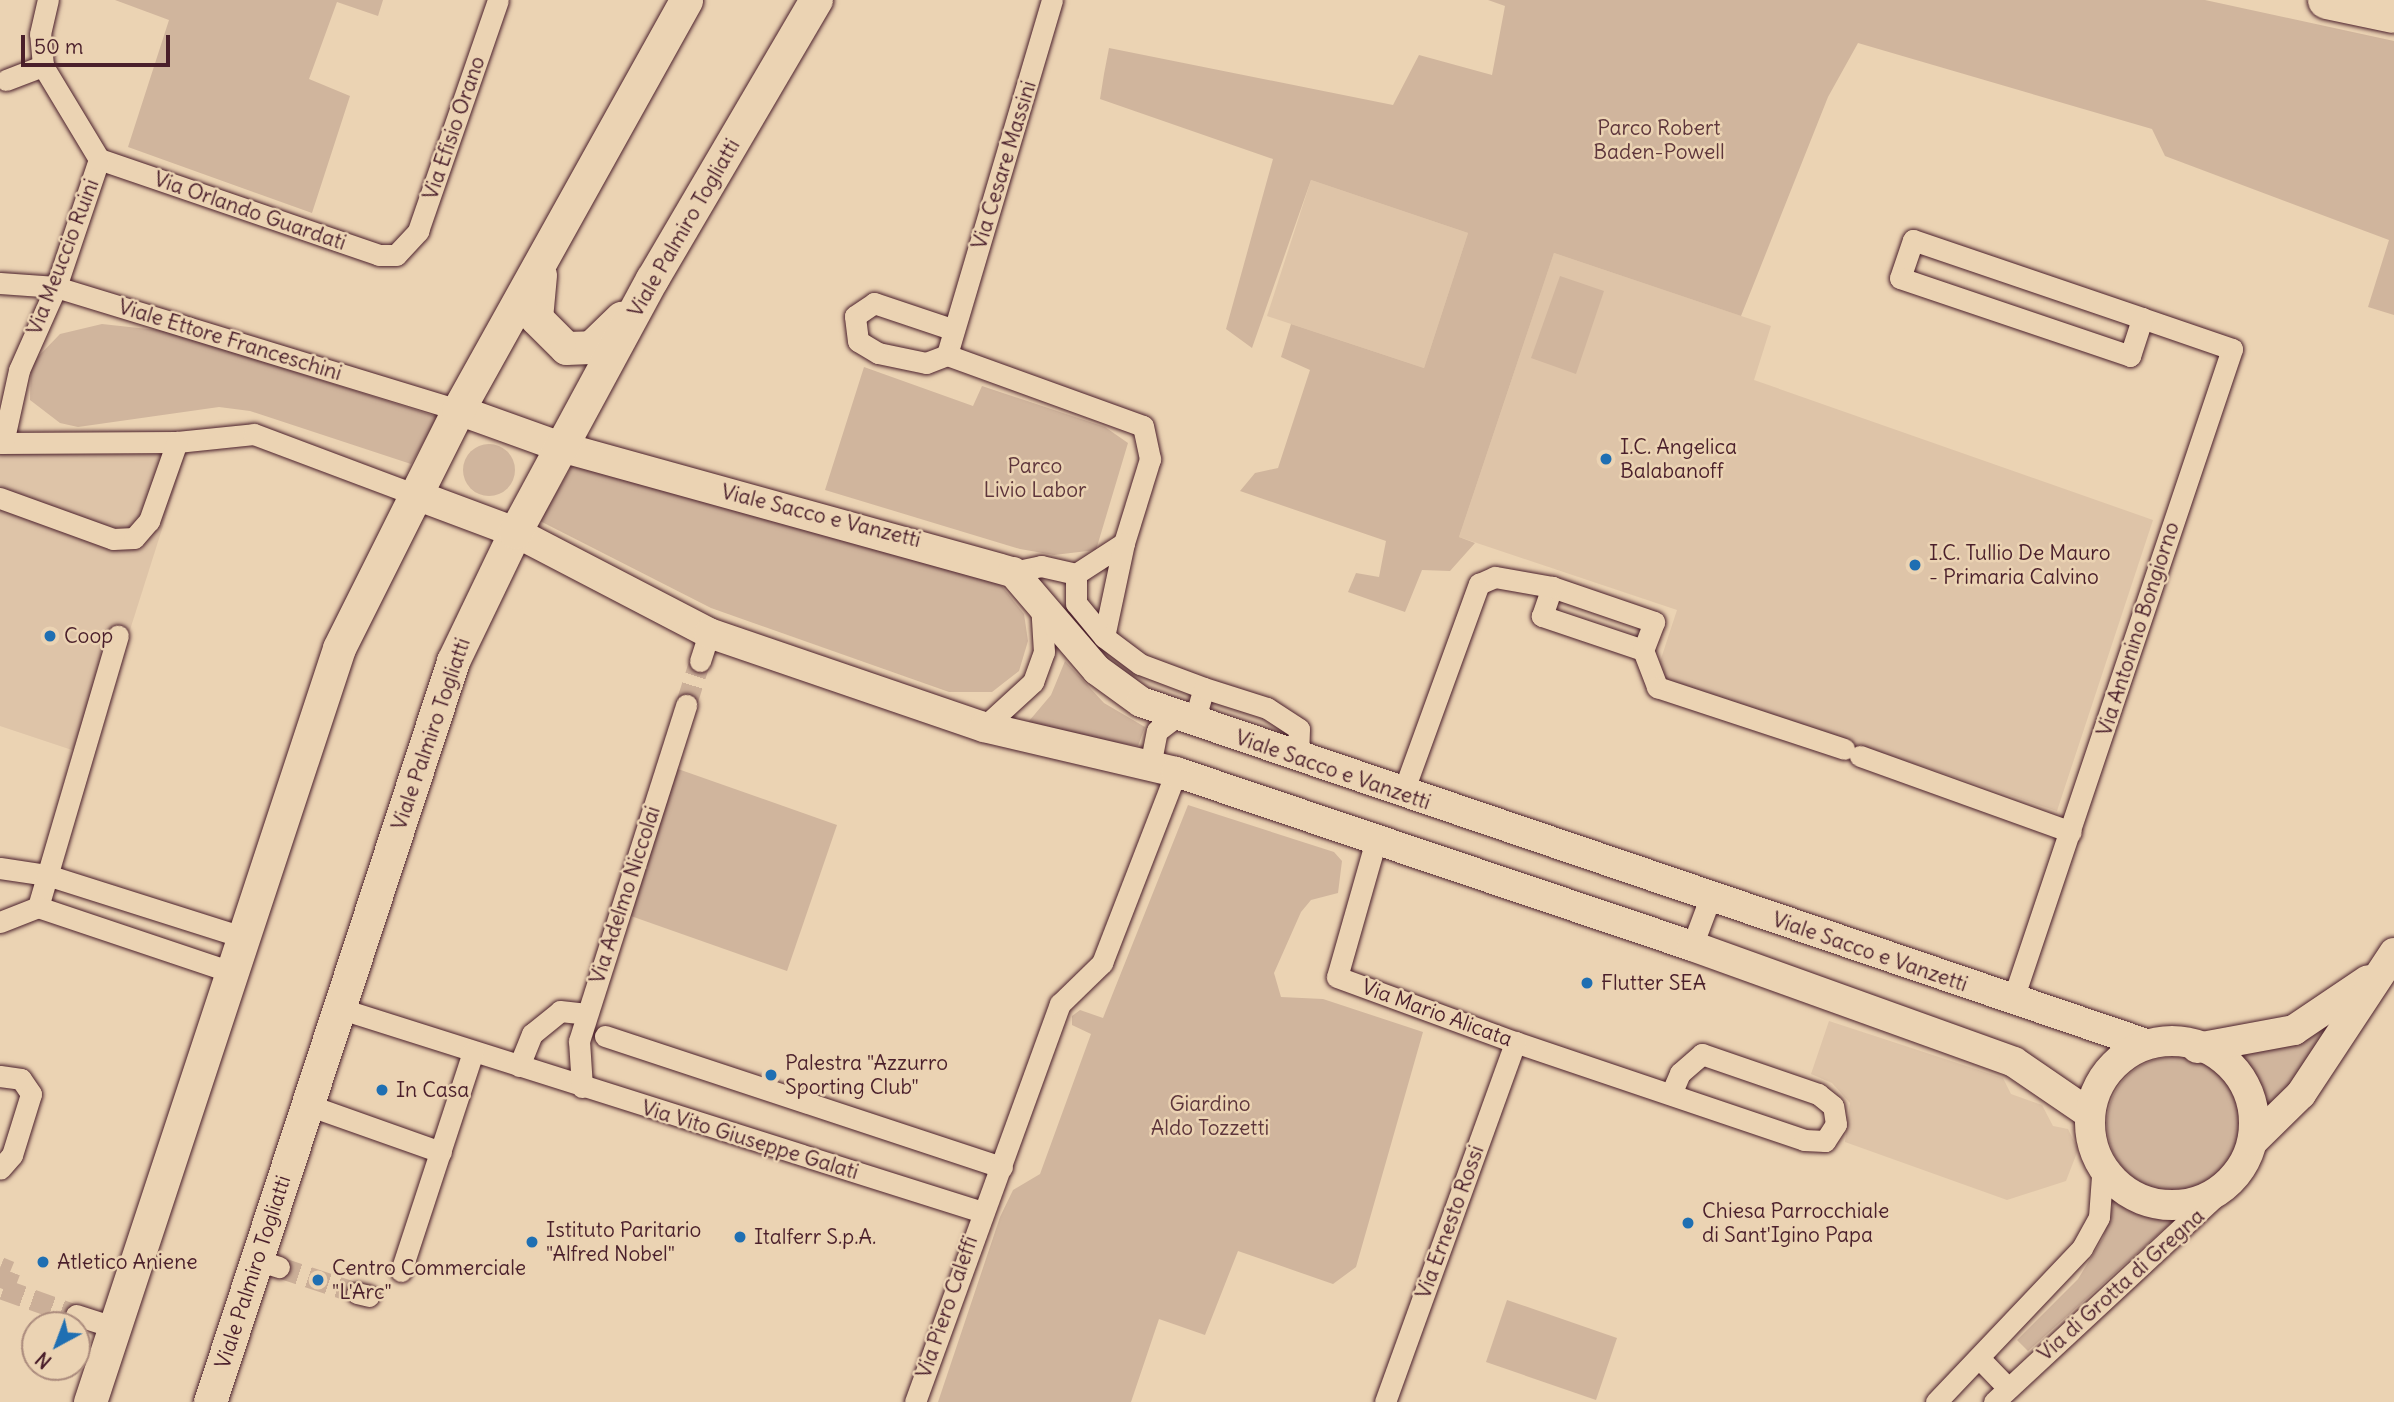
<!DOCTYPE html>
<style>
body{margin:0}
#map{position:relative;width:2394px;height:1402px;overflow:hidden;background:#ebd3b3;font-family:Delius,sans-serif}
div>[style]{position:absolute}
[style*='--x']{left:calc(var(--x)*1px);top:calc(var(--y)*1px);width:calc(var(--w)*1px);rotate:calc(var(--a)*1deg)}
.built>*{inset:0;background:#dec4a8}
.green>*{inset:0;background:#d0b59d}
.round{border-radius:50%}
.street-tunnel>*{height:21px;margin-top:-10.5px;transform-origin:0;background:repeating-linear-gradient(90deg,#cbaf98 0 21px,transparent 0 31px)}
.roads{filter:drop-shadow(0 0 2px #4a1f2b) drop-shadow(0 0 2px #4a1f2b)}
.street>*{height:21px;margin:-10.5px;padding:0 10.5px;transform-origin:10.5px;border-radius:10.5px;background:#ebd3b3}
.secondary>*{height:30px;margin:-15px;padding:0 15px;transform-origin:15px;border-radius:15px;background:#ebd3b3}
.secondary>.ring{margin:-15px;padding:0;box-sizing:content-box;background:none;border:30px solid #ebd3b3;border-radius:50%}
.primary>*{height:33px;margin:-16.5px;padding:0 16.5px;transform-origin:16.5px;border-radius:16.5px;background:#ebd3b3}
.highway>*{height:38px;margin:-19px;padding:0 19px;transform-origin:19px;border-radius:19px;background:#ebd3b3}
.dots>*{width:19px;height:19px;translate:-50% -50%;box-sizing:border-box;border:4px solid #ebd3b3;border-radius:50%}
span{translate:-50% -50%;white-space:nowrap;text-align:center;line-height:1.15;-webkit-text-stroke:5px #ebd3b3;paint-order:stroke}
.street-label{font-size:21px;color:#4a1f2b}
.park-label{font-size:21px;color:#5e363c}
.poi-label{font-size:21px;color:#4a1f2b}
.left{translate:0 -50%;text-align:left}
.north{position:absolute;left:21px;top:1311px;width:70px;height:70px;box-sizing:border-box;background:#ebd3b3;border:2px solid #ab8b7d;border-radius:50%;rotate:221deg;font-size:19px;font-weight:700;line-height:28px;text-align:center;color:#4a1f2b}
.north::after{content:'';display:block;margin:auto;width:24px;height:32px;background:#1f6fb2;clip-path:polygon(50% 0,100% 100%,50% 72%,0 100%)}
.scale{position:absolute;left:21px;top:35px;width:149px;height:32px;box-sizing:border-box;border:4px solid #4a1f2b;border-top:0;padding-left:9px;font-size:21px;line-height:24px;white-space:nowrap;color:#4a1f2b;-webkit-text-stroke:5px #ebd3b3;paint-order:stroke}
</style>
<div id="map">
<div class="built">
<i style="clip-path:polygon(1311px 180px,1468px 233px,1424px 368px,1267px 316px)"></i>
<i style="clip-path:polygon(1554px 253px,1771px 326px,1754px 380px,2153px 520px,2057px 811px,1663px 680px,1657px 671px,1677px 610px,1459px 537px)"></i>
<i style="clip-path:polygon(189px 444px,90px 756px,0 726px,0 447px)"></i>
<i style="clip-path:polygon(1829px 1021px,2003px 1078px,2011px 1094px,2042px 1105px,2053px 1126px,2068px 1129px,2078px 1150px,2066px 1181px,2007px 1200px,1845px 1142px,1850px 1103px,1832px 1083px,1811px 1074px)"></i>
</div>
<div class="green">
<i style="clip-path:polygon(115px 0,383px 0,378px 16px,337px 2px,309px 79px,350px 96px,312px 213px,128px 147px,169px 20px)"></i>
<i style="clip-path:polygon(1488px 0,2205px 0,2394px 41px,2394px 315px,2368px 307px,2389px 240px,2165px 156px,2152px 129px,1858px 43px,1828px 97px,1741px 316px,1554px 253px,1459px 537px,1475px 543px,1450px 571px,1422px 570px,1405px 612px,1348px 592px,1356px 573px,1379px 577px,1386px 541px,1240px 491px,1255px 473px,1278px 468px,1310px 370px,1281px 357px,1291px 324px,1424px 368px,1468px 233px,1311px 180px,1252px 348px,1226px 329px,1273px 159px,1100px 99px,1104px 74px,1109px 48px,1393px 105px,1419px 55px,1492px 75px,1505px 6px)"></i>
<i style="clip-path:polygon(1560px 276px,1604px 291px,1576px 374px,1531px 358px)"></i>
<i style="clip-path:polygon(102px 324px,166px 331px,438px 417px,411px 464px,250px 411px,219px 407px,78px 427px,60px 423px,30px 400px,31px 364px,60px 334px)"></i>
<i style="clip-path:polygon(864px 367px,973px 406px,982px 386px,1105px 427px,1128px 443px,1096px 550px,1054px 555px,1020px 549px,825px 490px)"></i>
<i class="round" style="left:463px;top:444px;width:52px;height:52px"></i>
<i style="clip-path:polygon(573px 464px,984px 577px,1001px 585px,1024px 614px,1028px 641px,1019px 671px,992px 692px,949px 692px,711px 608px,540px 521px)"></i>
<i style="clip-path:polygon(1065px 661px,1104px 703px,1145px 727px,1138px 746px,1024px 727px,1051px 695px)"></i>
<i style="clip-path:polygon(678px 769px,837px 825px,787px 971px,628px 915px)"></i>
<i style="clip-path:polygon(1188px 805px,1334px 852px,1342px 861px,1338px 893px,1311px 900px,1301px 912px,1274px 973px,1281px 997px,1323px 999px,1423px 1032px,1356px 1267px,1333px 1284px,1238px 1251px,1205px 1335px,1159px 1319px,1131px 1402px,938px 1402px,1000px 1217px,1013px 1190px,1040px 1174px,1091px 1034px,1072px 1025px,1072px 1016px,1080px 1010px,1103px 1018px)"></i>
<i style="clip-path:polygon(2356px 1006px,2265px 1124px,2253px 1080px,2232px 1056px)"></i>
<i class="round" style="left:2107px;top:1057px;width:134px;height:134px"></i>
<i style="clip-path:polygon(2116px 1194px,2146px 1207px,2184px 1211px,2028px 1351px,2017px 1340px,2078px 1279px,2103px 1238px)"></i>
<i style="clip-path:polygon(1507px 1300px,1617px 1338px,1596px 1400px,1486px 1362px)"></i>
</div>
<div class="street-tunnel">
<i style="--x:686;--y:705;--w:46;--a:-72.3"></i>
<i style="--x:0;--y:1267;--w:11;--a:22"></i>
<i style="--x:10;--y:1271;--w:19;--a:111"></i>
<i style="--x:3;--y:1289;--w:77;--a:19.6"></i>
<i style="--x:279;--y:1267;--w:82;--a:18.4"></i>
</div>
<div class="roads">
<div class="street">
<i style="--x:1052;--y:0;--w:370;--a:106.5"></i>
<i style="--x:947;--y:355;--w:208;--a:19.9"></i>
<i style="--x:1143;--y:426;--w:34;--a:78"></i>
<i style="--x:1150;--y:459;--w:88;--a:107.2"></i>
<i style="--x:6;--y:80;--w:40;--a:-21"></i>
<i style="--x:99;--y:159;--w:296;--a:18.9"></i>
<i style="--x:379;--y:255;--w:17;--a:0"></i>
<i style="--x:396;--y:255;--w:33;--a:-47"></i>
<i style="--x:418;--y:231;--w:244;--a:-70.9"></i>
<i style="--x:0;--y:283;--w:56;--a:4.1"></i>
<i style="--x:56;--y:287;--w:420;--a:17"></i>
<i style="--x:947;--y:355;--w:22;--a:159"></i>
<i style="--x:926;--y:363;--w:49;--a:-168.2"></i>
<i style="--x:878;--y:353;--w:23;--a:-149"></i>
<i style="--x:858;--y:341;--w:25;--a:-97"></i>
<i style="--x:855;--y:316;--w:23;--a:-34"></i>
<i style="--x:874;--y:303;--w:84;--a:18.6"></i>
<i style="--x:0;--y:443;--w:177;--a:-0.3"></i>
<i style="--x:177;--y:442;--w:77;--a:-5.9"></i>
<i style="--x:254;--y:434;--w:173;--a:20.6"></i>
<i style="--x:3;--y:443;--w:75;--a:-77.6"></i>
<i style="--x:19;--y:370;--w:91;--a:-66"></i>
<i style="--x:56;--y:287;--w:135;--a:-71.4"></i>
<i style="--x:99;--y:159;--w:109;--a:-121.1"></i>
<i style="--x:43;--y:66;--w:32;--a:-95"></i>
<i style="--x:40;--y:34;--w:35;--a:-77"></i>
<i style="--x:0;--y:498;--w:120;--a:19.9"></i>
<i style="--x:113;--y:539;--w:21;--a:-3"></i>
<i style="--x:134;--y:538;--w:23;--a:-49"></i>
<i style="--x:149;--y:521;--w:84;--a:-70.5"></i>
<i style="--x:1013;--y:572;--w:29;--a:-12"></i>
<i style="--x:1041;--y:566;--w:36;--a:13"></i>
<i style="--x:1076;--y:574;--w:57;--a:-32.9"></i>
<i style="--x:1124;--y:543;--w:96;--a:102"></i>
<i style="--x:1076;--y:574;--w:29;--a:90"></i>
<i style="--x:1076;--y:603;--w:44;--a:50.5"></i>
<i style="--x:1104;--y:637;--w:45;--a:36.9"></i>
<i style="--x:1140;--y:664;--w:68;--a:20.6"></i>
<i style="--x:1643;--y:650;--w:107;--a:-161.4"></i>
<i style="--x:1542;--y:616;--w:31;--a:-71"></i>
<i style="--x:1552;--y:587;--w:108;--a:18.9"></i>
<i style="--x:1654;--y:622;--w:30;--a:111"></i>
<i style="--x:1643;--y:650;--w:40;--a:69"></i>
<i style="--x:1657;--y:687;--w:197;--a:18.3"></i>
<i style="--x:700;--y:661;--w:29;--a:-72"></i>
<i style="--x:1194;--y:722;--w:35;--a:-74"></i>
<i style="--x:1204;--y:688;--w:66;--a:17.6"></i>
<i style="--x:1267;--y:708;--w:38;--a:33"></i>
<i style="--x:1299;--y:729;--w:26;--a:92"></i>
<i style="--x:984;--y:727;--w:67;--a:-42.6"></i>
<i style="--x:1033;--y:682;--w:32;--a:-70"></i>
<i style="--x:1044;--y:652;--w:49;--a:-93.5"></i>
<i style="--x:1860;--y:756;--w:224;--a:19.8"></i>
<i style="--x:1150;--y:766;--w:36;--a:-79"></i>
<i style="--x:1157;--y:731;--w:25;--a:-37"></i>
<i style="--x:1402;--y:795;--w:225;--a:-70"></i>
<i style="--x:1479;--y:584;--w:17;--a:-24"></i>
<i style="--x:1495;--y:577;--w:58;--a:10"></i>
<i style="--x:1376;--y:840;--w:142;--a:105.9"></i>
<i style="--x:1337;--y:977;--w:189;--a:20.1"></i>
<i style="--x:1515;--y:1042;--w:305;--a:18.7"></i>
<i style="--x:1804;--y:1140;--w:21;--a:3"></i>
<i style="--x:1825;--y:1141;--w:20;--a:-57"></i>
<i style="--x:1836;--y:1124;--w:18;--a:-99"></i>
<i style="--x:1833;--y:1106;--w:19;--a:-141"></i>
<i style="--x:1818;--y:1094;--w:123;--a:-161"></i>
<i style="--x:1702;--y:1054;--w:29;--a:139"></i>
<i style="--x:1680;--y:1073;--w:23;--a:113"></i>
<i style="--x:0;--y:868;--w:48;--a:8.5"></i>
<i style="--x:47;--y:875;--w:205;--a:17.6"></i>
<i style="--x:38;--y:907;--w:283;--a:-73.6"></i>
<i style="--x:0;--y:922;--w:41;--a:-21.5"></i>
<i style="--x:38;--y:907;--w:204;--a:18.6"></i>
<i style="--x:1692;--y:946;--w:51;--a:-69.4"></i>
<i style="--x:2013;--y:999;--w:686;--a:-71.38"></i>
<i style="--x:2232;--y:349;--w:95;--a:-161"></i>
<i style="--x:2142;--y:318;--w:242;--a:-161.2"></i>
<i style="--x:1913;--y:240;--w:40;--a:108.9"></i>
<i style="--x:1900;--y:278;--w:243;--a:18.7"></i>
<i style="--x:2130;--y:356;--w:40;--a:-72"></i>
<i style="--x:351;--y:1012;--w:659;--a:17.58"></i>
<i style="--x:605;--y:1036;--w:418;--a:18.3"></i>
<i style="--x:519;--y:1066;--w:35;--a:-68"></i>
<i style="--x:532;--y:1034;--w:36;--a:-39"></i>
<i style="--x:560;--y:1011;--w:27;--a:6"></i>
<i style="--x:0;--y:1076;--w:21;--a:8"></i>
<i style="--x:21;--y:1079;--w:18;--a:56"></i>
<i style="--x:31;--y:1094;--w:64;--a:107.3"></i>
<i style="--x:12;--y:1155;--w:18;--a:131"></i>
<i style="--x:582;--y:1087;--w:46;--a:-93.7"></i>
<i style="--x:579;--y:1041;--w:353;--a:-72.3"></i>
<i style="--x:308;--y:1105;--w:141;--a:19.5"></i>
<i style="--x:257;--y:1260;--w:23;--a:18"></i>
<i style="--x:401;--y:1271;--w:231;--a:-71.8"></i>
<i style="--x:357;--y:1293;--w:12;--a:14"></i>
<i style="--x:76;--y:1315;--w:40;--a:18"></i>
<i style="--x:1980;--y:1359;--w:40;--a:46"></i>
<i style="--x:915;--y:1402;--w:424;--a:-70"></i>
<i style="--x:1060;--y:1004;--w:59;--a:-44.3"></i>
<i style="--x:1102;--y:963;--w:205;--a:-68.8"></i>
<i style="--x:1385;--y:1402;--w:383;--a:-70.1"></i>
<i style="--x:1936;--y:1402;--w:212;--a:-46.5"></i>
<i style="--x:2082;--y:1248;--w:35;--a:-61"></i>
<i style="--x:2099;--y:1217;--w:54;--a:-85.8"></i>
<i style="--x:1994;--y:1402;--w:326;--a:-42.9"></i>
</div>
<div class="secondary">
<i style="--x:458;--y:410;--w:109;--a:19.8"></i>
<i style="--x:561;--y:447;--w:469;--a:15.5"></i>
<i style="--x:1013;--y:572;--w:129;--a:49.4"></i>
<i style="--x:1097;--y:670;--w:54;--a:36"></i>
<i style="--x:1141;--y:702;--w:1062;--a:18.79"></i>
<i style="--x:416;--y:495;--w:106;--a:20.5"></i>
<i style="--x:515;--y:532;--w:219;--a:27.5"></i>
<i style="--x:709;--y:633;--w:291;--a:18.9"></i>
<i style="--x:984;--y:727;--w:197;--a:13.2"></i>
<i style="--x:1176;--y:772;--w:545;--a:18.63"></i>
<i style="--x:1692;--y:946;--w:342;--a:19.8"></i>
<i style="--x:2014;--y:1062;--w:92;--a:34.4"></i>
<i class="ring" style="left:2090px;top:1041px;width:134px;height:134px"></i>
<i style="--x:2197;--y:1048;--w:99;--a:-10.5"></i>
<i style="--x:2294;--y:1030;--w:89;--a:-34"></i>
<i style="--x:2253;--y:1141;--w:67;--a:-44.4"></i>
<i style="--x:2301;--y:1094;--w:169;--a:-56.6"></i>
</div>
<div class="primary">
<i style="--x:540;--y:275;--w:43;--a:95.3"></i>
<i style="--x:536;--y:318;--w:42;--a:45"></i>
<i style="--x:566;--y:348;--w:25;--a:-2"></i>
<i style="--x:591;--y:347;--w:42;--a:-44"></i>
<i style="--x:90;--y:1402;--w:794;--a:-71.72"></i>
<i style="--x:339;--y:648;--w:266;--a:-63.4"></i>
<i style="--x:458;--y:410;--w:469;--a:-60.9"></i>
<i style="--x:210;--y:1402;--w:780;--a:-71.84"></i>
<i style="--x:453;--y:661;--w:143;--a:-64.3"></i>
<i style="--x:515;--y:532;--w:288;--a:-61.6"></i>
<i style="--x:652;--y:279;--w:324;--a:-59.6"></i>
</div>
<div class="highway">
<i style="--x:2327;--y:0;--w:68;--a:11.8"></i>
</div>
</div>
<div class="dots">
<i style="left:1606px;top:459px;background:#1f6fb2"></i>
<i style="left:1915px;top:565px;background:#1f6fb2"></i>
<i style="left:50px;top:636px;background:#1f6fb2"></i>
<i style="left:1587px;top:983px;background:#1f6fb2"></i>
<i style="left:771px;top:1075px;background:#1f6fb2"></i>
<i style="left:382px;top:1090px;background:#1f6fb2"></i>
<i style="left:1688px;top:1223px;background:#1f6fb2"></i>
<i style="left:740px;top:1237px;background:#1f6fb2"></i>
<i style="left:532px;top:1242px;background:#1f6fb2"></i>
<i style="left:43px;top:1262px;background:#1f6fb2"></i>
<i style="left:318px;top:1280px;background:#1f6fb2"></i>
</div>
<div class="street-label">
<span style="left:454px;top:128px;rotate:-71deg">Via Efisio Orano</span>
<span style="left:1004px;top:165px;rotate:-73deg">Via Cesare Massini</span>
<span style="left:250px;top:211px;rotate:19deg">Via Orlando Guardati</span>
<span style="left:684px;top:228px;rotate:-60deg">Viale Palmiro Togliatti</span>
<span style="left:63px;top:257px;rotate:-69deg">Via Meuccio Ruini</span>
<span style="left:230px;top:340px;rotate:17deg">Viale Ettore Franceschini</span>
<span style="left:821px;top:516px;rotate:14deg">Viale Sacco e Vanzetti</span>
<span style="left:2138px;top:629px;rotate:-72deg">Via Antonino Bongiorno</span>
<span style="left:431px;top:734px;rotate:-71deg">Viale Palmiro Togliatti</span>
<span style="left:1333px;top:770px;rotate:19deg">Viale Sacco e Vanzetti</span>
<span style="left:625px;top:895px;rotate:-72deg">Via Adelmo Niccolai</span>
<span style="left:1870px;top:952px;rotate:19deg">Viale Sacco e Vanzetti</span>
<span style="left:1437px;top:1013px;rotate:20deg">Via Mario Alicata</span>
<span style="left:750px;top:1140px;rotate:17deg">Via Vito Giuseppe Galati</span>
<span style="left:1450px;top:1222px;rotate:-70deg">Via Ernesto Rossi</span>
<span style="left:253px;top:1272px;rotate:-72deg">Viale Palmiro Togliatti</span>
<span style="left:2121px;top:1285px;rotate:-42deg">Via di Grotta di Gregna</span>
<span style="left:947px;top:1307px;rotate:-71deg">Via Piero Caleffi</span>
</div>
<div class="park-label">
<span style="left:1659px;top:140px">Parco Robert<br>Baden-Powell</span>
<span style="left:1035px;top:478px">Parco<br>Livio Labor</span>
<span style="left:1210px;top:1116px">Giardino<br>Aldo Tozzetti</span>
</div>
<div class="poi-label">
<span class="left" style="left:1620px;top:459px">I.C. Angelica<br>Balabanoff</span>
<span class="left" style="left:1929px;top:565px">I.C. Tullio De Mauro<br>- Primaria Calvino</span>
<span class="left" style="left:64px;top:636px">Coop</span>
<span class="left" style="left:1601px;top:983px">Flutter SEA</span>
<span class="left" style="left:785px;top:1075px">Palestra "Azzurro<br>Sporting Club"</span>
<span class="left" style="left:396px;top:1090px">In Casa</span>
<span class="left" style="left:1702px;top:1223px">Chiesa Parrocchiale<br>di Sant'Igino Papa</span>
<span class="left" style="left:546px;top:1242px">Istituto Paritario<br>"Alfred Nobel"</span>
<span class="left" style="left:754px;top:1237px">Italferr S.p.A.</span>
<span class="left" style="left:57px;top:1262px">Atletico Aniene</span>
<span class="left" style="left:332px;top:1280px">Centro Commerciale<br>"L'Arc"</span>
</div>
<div class="north">N</div>
<div class="scale">50 m</div>
</div>
